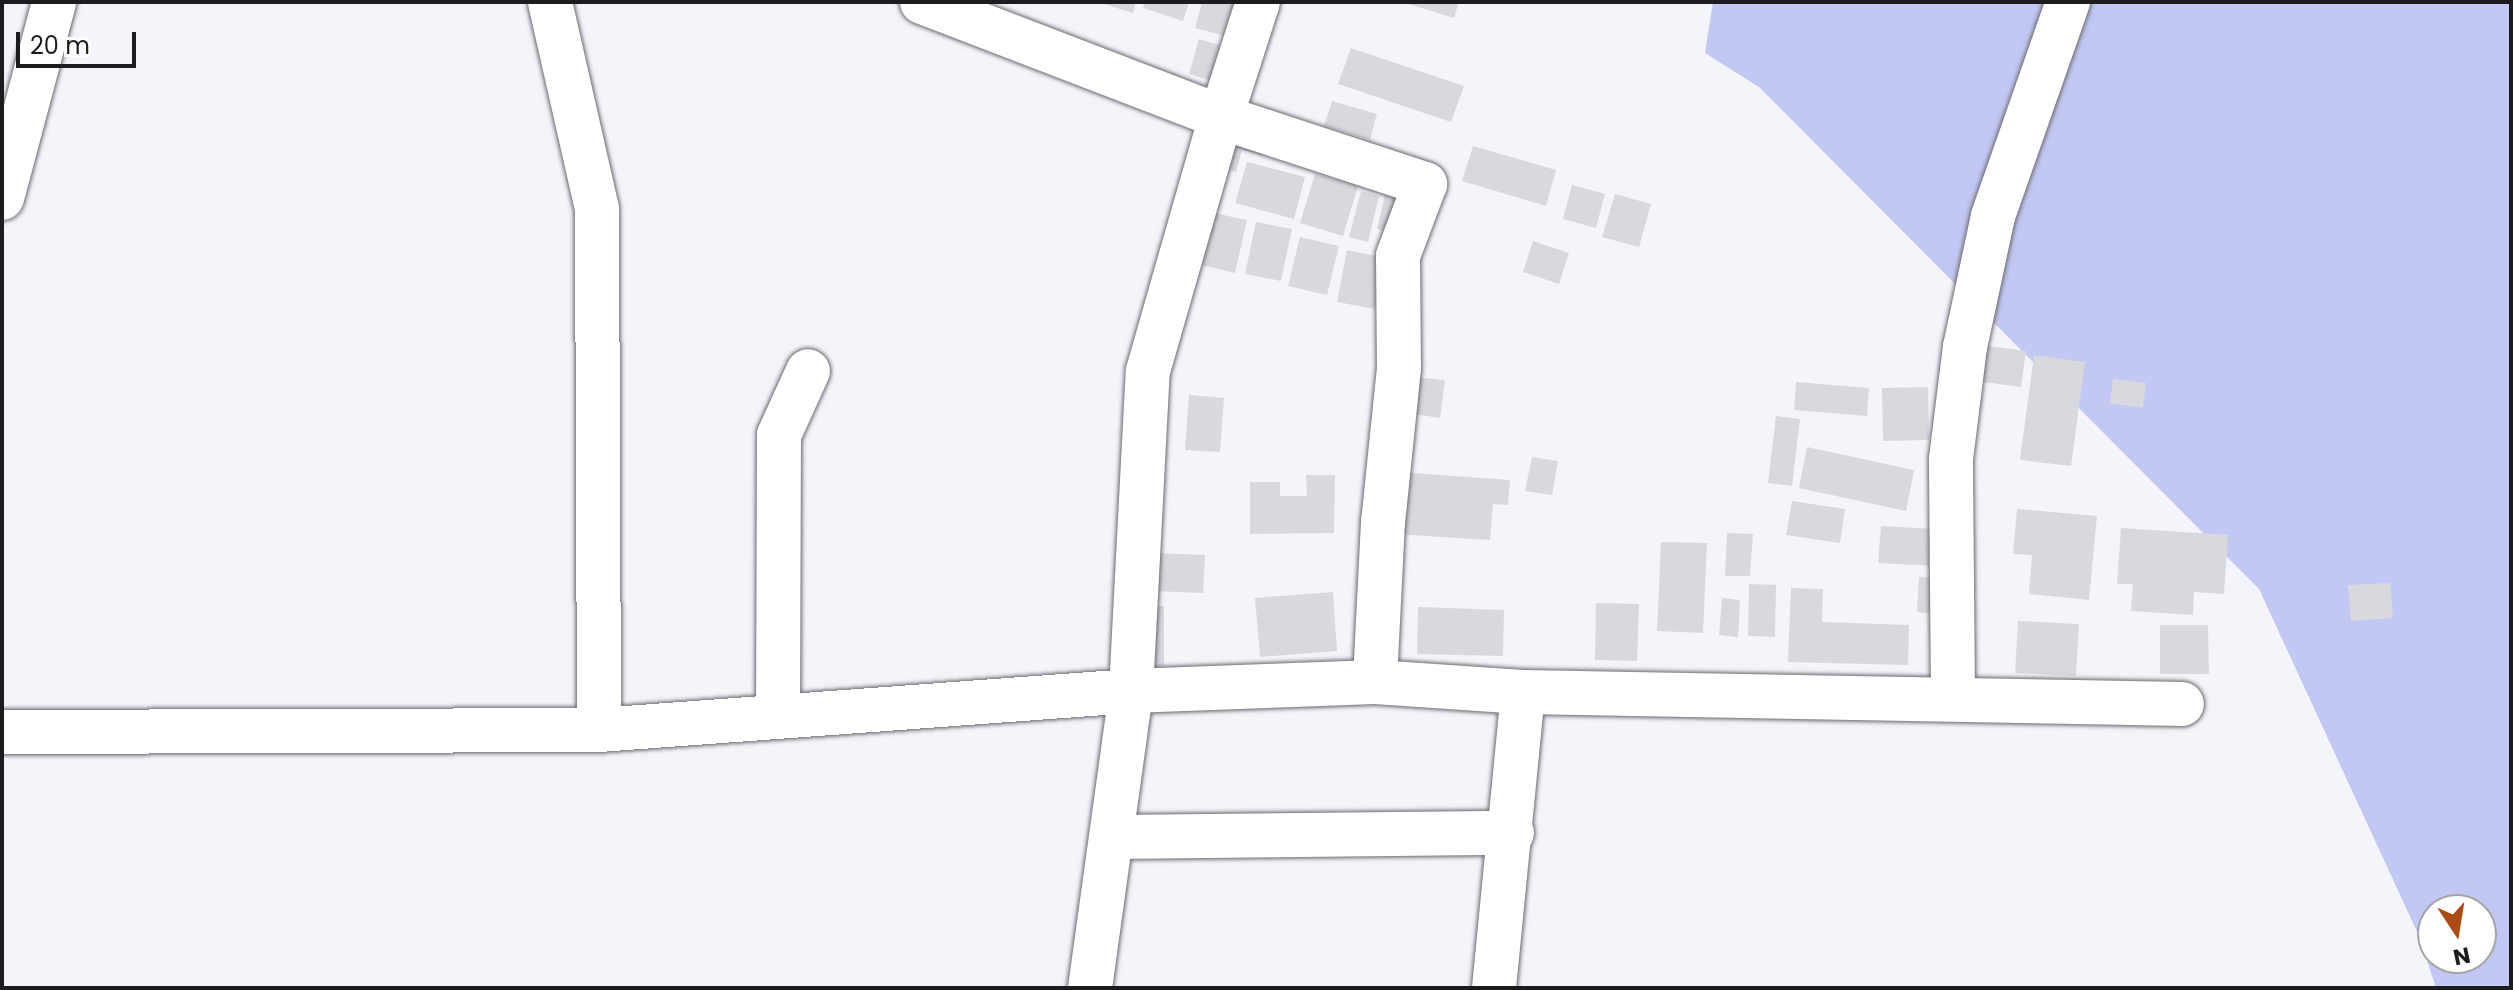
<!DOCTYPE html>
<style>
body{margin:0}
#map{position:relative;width:2513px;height:990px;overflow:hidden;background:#f4f5fb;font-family:Poppins,sans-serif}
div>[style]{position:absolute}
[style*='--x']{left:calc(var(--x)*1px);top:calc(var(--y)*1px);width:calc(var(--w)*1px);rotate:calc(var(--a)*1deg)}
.green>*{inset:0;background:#c2c7f3}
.building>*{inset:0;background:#d8d9df}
.roads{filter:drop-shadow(0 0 2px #6a6a70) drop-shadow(0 0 2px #6a6a70)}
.minor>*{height:44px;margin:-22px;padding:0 22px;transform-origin:22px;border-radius:22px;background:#fff}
span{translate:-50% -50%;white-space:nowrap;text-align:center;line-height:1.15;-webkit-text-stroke:6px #fff;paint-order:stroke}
.frame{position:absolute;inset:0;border:4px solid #1c1c1e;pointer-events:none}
.north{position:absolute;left:2417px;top:894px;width:80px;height:80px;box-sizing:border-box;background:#fff;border:2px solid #a4a4a5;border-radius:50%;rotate:168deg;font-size:22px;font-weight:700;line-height:32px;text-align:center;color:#1c1c1e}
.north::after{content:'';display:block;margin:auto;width:28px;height:36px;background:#ae4b14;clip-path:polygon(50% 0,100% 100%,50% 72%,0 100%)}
.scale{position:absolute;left:16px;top:32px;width:120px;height:36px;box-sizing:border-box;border:4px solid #1c1c1e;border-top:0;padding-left:10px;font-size:24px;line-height:28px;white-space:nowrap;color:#1c1c1e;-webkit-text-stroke:6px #fff;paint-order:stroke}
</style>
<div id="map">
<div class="green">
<i style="clip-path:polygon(evenodd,1713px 2px,2511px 2px,2511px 988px,2436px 988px,2419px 936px,2259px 589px,1759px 87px,1705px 53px,1713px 2px,2433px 910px,2481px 910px,2481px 958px,2433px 958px,2433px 910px)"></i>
</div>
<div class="building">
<i style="clip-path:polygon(1098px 2px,1136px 2px,1133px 13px)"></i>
<i style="clip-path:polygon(1145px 2px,1189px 2px,1183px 21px,1143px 8px)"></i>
<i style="clip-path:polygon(1202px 2px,1243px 2px,1233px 38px,1195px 28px)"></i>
<i style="clip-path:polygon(1402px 2px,1459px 2px,1454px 18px)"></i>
<i style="clip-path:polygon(1199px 39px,1229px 48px,1219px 83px,1189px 74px)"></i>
<i style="clip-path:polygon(1351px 48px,1464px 86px,1451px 122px,1338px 84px)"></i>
<i style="clip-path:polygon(1332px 101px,1377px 114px,1370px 140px,1324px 126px)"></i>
<i style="clip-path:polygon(1226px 125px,1268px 136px,1263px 156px,1242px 150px,1236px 172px,1215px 166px)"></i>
<i style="clip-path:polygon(1473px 146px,1556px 170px,1546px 206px,1462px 181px)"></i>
<i style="clip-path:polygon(1247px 162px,1305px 177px,1294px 219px,1235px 203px)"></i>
<i style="clip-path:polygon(1315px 174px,1358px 186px,1343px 236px,1300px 223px)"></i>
<i style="clip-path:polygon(1572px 185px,1605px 194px,1596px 228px,1563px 219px)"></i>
<i style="clip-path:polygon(1361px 191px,1379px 196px,1368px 242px,1349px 237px)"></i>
<i style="clip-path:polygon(1386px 191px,1407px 196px,1397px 234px,1377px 229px)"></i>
<i style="clip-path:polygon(1615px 194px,1651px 204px,1639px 247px,1602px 237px)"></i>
<i style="clip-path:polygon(1209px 212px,1247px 220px,1235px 273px,1197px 264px)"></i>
<i style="clip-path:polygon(1256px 222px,1292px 229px,1281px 281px,1245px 274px)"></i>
<i style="clip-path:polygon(1300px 237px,1339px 246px,1327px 295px,1288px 286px)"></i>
<i style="clip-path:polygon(1533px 241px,1569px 253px,1559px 284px,1523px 272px)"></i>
<i style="clip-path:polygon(1347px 250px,1385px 258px,1375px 309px,1337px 302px)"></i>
<i style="clip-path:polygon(1981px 345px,2026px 351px,2021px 387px,1976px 381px)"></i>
<i style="clip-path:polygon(2034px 355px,2085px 362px,2071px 466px,2020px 460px)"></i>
<i style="clip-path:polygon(1413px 377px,1445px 380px,1440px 418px,1408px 413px)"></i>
<i style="clip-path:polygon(2113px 379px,2146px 383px,2143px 408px,2110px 403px)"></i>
<i style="clip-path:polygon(1796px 382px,1869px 388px,1867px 416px,1794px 410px)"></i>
<i style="clip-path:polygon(1928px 387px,1929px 440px,1883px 441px,1882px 388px)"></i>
<i style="clip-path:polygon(1189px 395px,1224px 398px,1220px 452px,1185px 450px)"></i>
<i style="clip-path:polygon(1776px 416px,1800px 419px,1792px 486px,1768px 483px)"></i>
<i style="clip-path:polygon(1807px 447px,1914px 470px,1906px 511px,1799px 488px)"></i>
<i style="clip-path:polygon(1532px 457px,1558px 461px,1552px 495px,1525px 491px)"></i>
<i style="clip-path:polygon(1399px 472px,1510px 480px,1508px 505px,1493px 504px,1490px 540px,1394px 534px)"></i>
<i style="clip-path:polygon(1306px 475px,1335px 475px,1334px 533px,1250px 534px,1250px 482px,1280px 482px,1280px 496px,1307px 496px)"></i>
<i style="clip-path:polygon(1792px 501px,1845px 509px,1840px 543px,1786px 535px)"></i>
<i style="clip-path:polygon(2017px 509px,2097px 516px,2089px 600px,2029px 594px,2032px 555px,2013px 554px)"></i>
<i style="clip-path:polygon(1881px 526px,1936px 529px,1933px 566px,1878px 563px)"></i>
<i style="clip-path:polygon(2121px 528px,2228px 535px,2224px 594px,2194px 592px,2193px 615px,2131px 611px,2133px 584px,2117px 584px)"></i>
<i style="clip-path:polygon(1727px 533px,1753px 534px,1750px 576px,1725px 576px)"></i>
<i style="clip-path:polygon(1661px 542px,1707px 543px,1703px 633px,1657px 631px)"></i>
<i style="clip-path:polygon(1154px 553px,1205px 555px,1203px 593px,1152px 591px)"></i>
<i style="clip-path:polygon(1919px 577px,1938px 578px,1936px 614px,1917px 612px)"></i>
<i style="clip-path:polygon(2390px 583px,2393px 618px,2351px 621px,2348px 585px)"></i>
<i style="clip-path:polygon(1749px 584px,1776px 585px,1775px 637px,1748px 636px)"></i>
<i style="clip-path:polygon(1791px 588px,1823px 589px,1822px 622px,1909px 625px,1908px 665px,1788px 662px)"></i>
<i style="clip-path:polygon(1333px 592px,1337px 651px,1260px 657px,1255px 598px)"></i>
<i style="clip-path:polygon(1722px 598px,1740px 600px,1738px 637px,1719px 635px)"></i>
<i style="clip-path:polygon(1596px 603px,1639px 604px,1637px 661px,1595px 660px)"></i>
<i style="clip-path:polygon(1142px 606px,1164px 606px,1164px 666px,1142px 665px)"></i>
<i style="clip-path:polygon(1418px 607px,1504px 610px,1503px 656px,1417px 654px)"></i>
<i style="clip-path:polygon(2018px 621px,2079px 624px,2076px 676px,2015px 673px)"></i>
<i style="clip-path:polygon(2160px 625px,2208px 625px,2209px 674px,2160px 674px)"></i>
</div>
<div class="roads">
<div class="minor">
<i style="--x:550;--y:2;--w:212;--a:77.2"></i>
<i style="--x:597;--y:209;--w:521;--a:89.78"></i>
<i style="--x:922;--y:2;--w:320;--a:21"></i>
<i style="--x:1221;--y:117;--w:121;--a:-72.2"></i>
<i style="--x:2;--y:198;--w:203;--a:-75.1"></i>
<i style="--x:1953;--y:697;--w:238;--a:-90.5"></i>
<i style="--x:1951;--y:459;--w:113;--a:-82.9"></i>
<i style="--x:1965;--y:347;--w:134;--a:-77.9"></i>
<i style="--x:1993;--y:216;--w:227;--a:-70.7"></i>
<i style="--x:778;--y:716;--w:281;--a:-89.8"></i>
<i style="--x:779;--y:435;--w:70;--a:-65.6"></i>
<i style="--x:2;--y:732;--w:597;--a:-0.19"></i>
<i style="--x:599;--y:730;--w:533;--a:-4.19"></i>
<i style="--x:1131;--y:691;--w:244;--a:-2.1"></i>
<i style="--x:1375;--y:682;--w:148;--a:3.9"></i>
<i style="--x:1523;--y:692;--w:659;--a:1.04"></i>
<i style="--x:1112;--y:837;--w:400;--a:-0.6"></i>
<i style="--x:1090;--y:988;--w:300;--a:-82.1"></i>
<i style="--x:1131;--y:691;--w:320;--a:-87"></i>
<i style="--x:1148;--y:371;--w:264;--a:-74"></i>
<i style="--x:1221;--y:117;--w:215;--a:18.2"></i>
<i style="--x:1425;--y:184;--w:77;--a:110.6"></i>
<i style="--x:1398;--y:256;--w:112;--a:89.5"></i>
<i style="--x:1399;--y:368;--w:155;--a:95.9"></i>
<i style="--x:1383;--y:522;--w:160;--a:92.9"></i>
<i style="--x:1494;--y:988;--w:297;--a:-84.4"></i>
</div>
</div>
<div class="frame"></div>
<div class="north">N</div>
<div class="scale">20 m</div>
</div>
